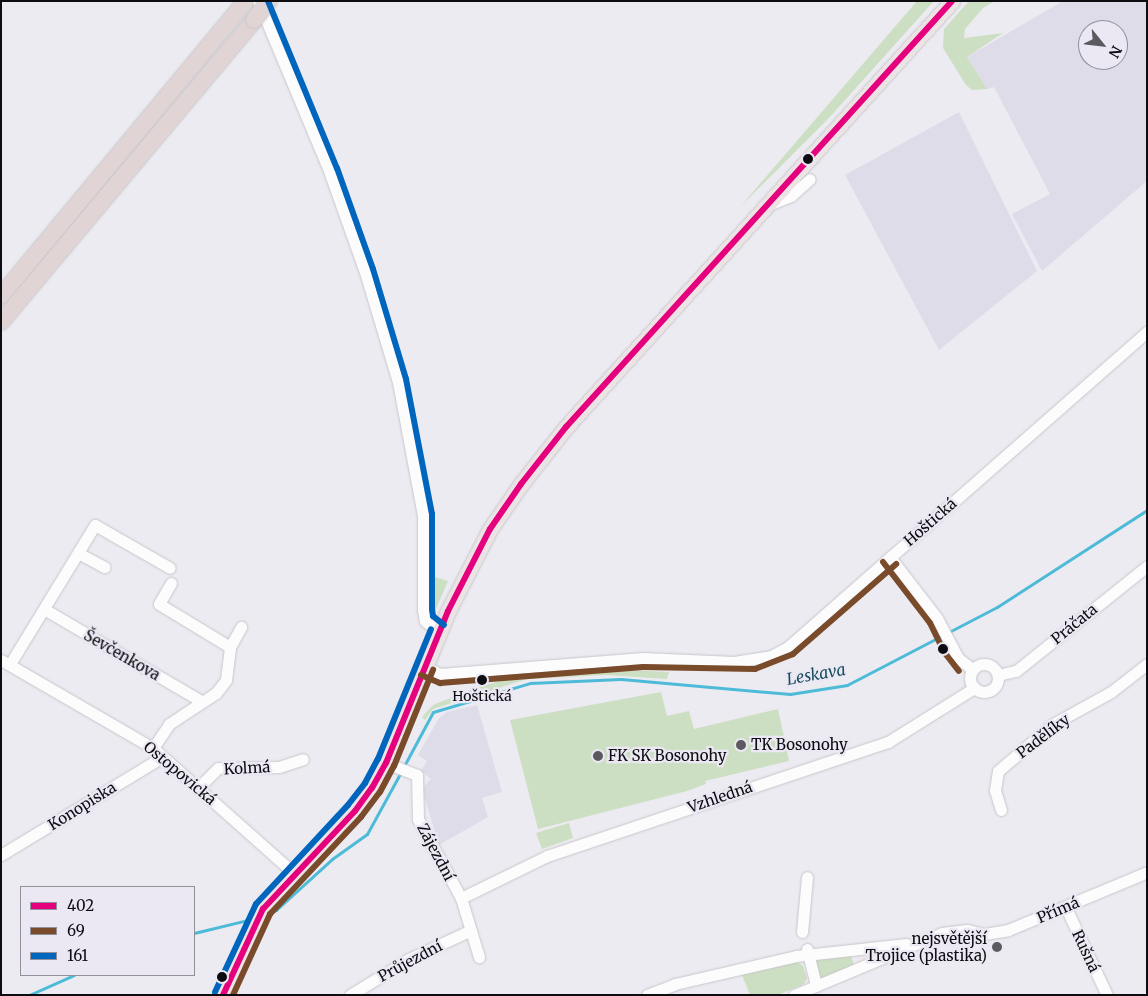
<!DOCTYPE html>
<meta charset="utf-8">
<style>
body{margin:0}
#map{position:relative;width:1148px;height:996px;overflow:hidden;background:#ecebf1;font-family:Merriweather,serif}
div>[style]{position:absolute}
[style*='--x']{left:calc(var(--x)*1px);top:calc(var(--y)*1px);width:calc(var(--w)*1px);rotate:calc(var(--a)*1deg)}
.built>*{inset:0;background:#dfdce9}
.green>*{inset:0;background:#cddfc3}
.stream>*{height:3px;margin:-1.5px;padding:0 1.5px;transform-origin:1.5px;border-radius:1.5px;background:#4dbbd8}
.roads{filter:drop-shadow(0 0 1px #c7c6cb) drop-shadow(0 0 1px #c7c6cb)}
.minor>*{height:11px;margin:-5.5px;padding:0 5.5px;transform-origin:5.5px;border-radius:5.5px;background:#fcfcfd}
.minor>.ring{margin:-5.5px;padding:0;box-sizing:content-box;background:none;border:11px solid #fcfcfd;border-radius:50%}
.major>*{height:15px;margin:-7.5px;padding:0 7.5px;transform-origin:7.5px;border-radius:7.5px;background:#ece4e4}
.highway>*{height:16px;margin:-8px;padding:0 8px;transform-origin:8px;border-radius:8px;background:#e1d4d4}
.bridges{filter:drop-shadow(0 0 1px #c7c7ca) drop-shadow(0 0 1px #c7c7ca)}
.highway-bridge>*{height:16px;margin:-8px;padding:0 8px;transform-origin:8px;border-radius:8px;background:#e1d4d4}
.bus-1>*{height:6px;margin:-3px;padding:0 3px;transform-origin:3px;border-radius:3px;background:#e5007d}
.bus-2>*{height:6px;margin:-3px;padding:0 3px;transform-origin:3px;border-radius:3px;background:#7a4b2a}
.bus-3>*{height:6px;margin:-3px;padding:0 3px;transform-origin:3px;border-radius:3px;background:#0065bd}
.dots>*{width:14px;height:14px;translate:-50% -50%;box-sizing:border-box;border:2px solid #ebe8f4;border-radius:50%}
span{translate:-50% -50%;white-space:nowrap;text-align:center;line-height:1.15;-webkit-text-stroke:4.5px #ebe8f4;paint-order:stroke}
.bus-label{font-size:14px;color:#0d0c10}
.street-label{font-size:15px;color:#0d0c10}
.poi-label{font-size:15px;color:#0d0c10}
.left{translate:0 -50%;text-align:left}
.right{translate:-100% -50%;text-align:right}
.water-label{font-size:16px;color:#174d5e;font-style:italic}
.frame{position:absolute;inset:0;border:2px solid #0d0c10;pointer-events:none}
.legend{position:absolute;left:20px;top:886px;width:175px;height:90px;box-sizing:border-box;background:#ebe8f4;border:1px solid #929099;margin:0;padding:6px 9px;list-style:none;font-size:15px;color:#0d0c10}
.legend li{display:flex;align-items:center;gap:10px;height:25px}
.legend b{width:25px;border:1px solid #929099}
.north{position:absolute;left:1078px;top:20px;width:50px;height:50px;box-sizing:border-box;background:#ebe8f4;border:1px solid #929099;border-radius:50%;rotate:119deg;font-size:14px;font-weight:700;line-height:20px;text-align:center;color:#0d0c10}
.north::after{content:'';display:block;margin:auto;width:18px;height:22px;background:#5b5a5f;clip-path:polygon(50% 0,100% 100%,50% 72%,0 100%)}
</style>
<div id="map">
<div class="built">
<i style="clip-path:polygon(evenodd,1063px 1px,1147px 1px,1147px 181px,1042px 271px,1012px 214px,1050px 194px,994px 87px,987px 89px,967px 57px,1063px 1px,1088px 30px,1118px 30px,1118px 60px,1088px 60px,1088px 30px)"></i>
<i style="clip-path:polygon(959px 112px,1037px 271px,939px 350px,845px 175px)"></i>
<i style="clip-path:polygon(477px 705px,502px 792px,482px 798px,488px 817px,439px 845px,422px 789px,431px 779px,421px 771px,427px 761px,418px 755px,439px 718px,447px 712px)"></i>
</div>
<div class="green">
<i style="clip-path:polygon(917px 1px,934px 1px,828px 119px,740px 207px)"></i>
<i style="clip-path:polygon(969px 1px,995px 1px,983px 8px,965px 29px,964px 38px,1003px 33px,967px 57px,987px 89px,972px 90px,966px 85px,943px 48px,944px 29px)"></i>
<i style="clip-path:polygon(428px 575px,448px 581px,435px 611px,430px 606px)"></i>
<i style="clip-path:polygon(607px 669px,669px 672px,667px 679px,606px 675px,527px 679px,433px 709px,425px 720px,422px 717px,433px 705px,473px 689px,526px 673px)"></i>
<i style="clip-path:polygon(661px 692px,667px 716px,689px 711px,694px 729px,778px 709px,789px 761px,705px 781px,706px 784px,687px 791px,538px 829px,510px 720px)"></i>
<i style="clip-path:polygon(569px 823px,573px 838px,542px 849px,536px 833px)"></i>
<i style="clip-path:polygon(851px 955px,854px 966px,821px 980px,816px 960px)"></i>
<i style="clip-path:polygon(797px 962px,803px 966px,807px 978px,804px 984px,778px 995px,750px 995px,742px 975px)"></i>
</div>
<div class="stream">
<i style="--x:404;--y:766;--w:61;--a:-61.8"></i>
<i style="--x:433;--y:712;--w:101;--a:-16.6"></i>
<i style="--x:530;--y:683;--w:91;--a:-2.5"></i>
<i style="--x:621;--y:679;--w:170;--a:5.1"></i>
<i style="--x:790;--y:694;--w:58;--a:-9"></i>
<i style="--x:847;--y:685;--w:169;--a:-27.5"></i>
<i style="--x:997;--y:607;--w:179;--a:-32.9"></i>
<i style="--x:268;--y:913;--w:9;--a:-21"></i>
<i style="--x:276;--y:910;--w:76;--a:-42.3"></i>
<i style="--x:332;--y:859;--w:43;--a:-35.5"></i>
<i style="--x:367;--y:834;--w:71;--a:-61.3"></i>
<i style="--x:194;--y:933;--w:60;--a:-13.6"></i>
<i style="--x:29;--y:995;--w:49;--a:-24"></i>
</div>
<div class="roads">
<div class="minor">
<i style="--x:258;--y:1;--w:184;--a:67.3"></i>
<i style="--x:329;--y:171;--w:107;--a:70.4"></i>
<i style="--x:365;--y:272;--w:115;--a:73.3"></i>
<i style="--x:398;--y:382;--w:135;--a:79.4"></i>
<i style="--x:423;--y:515;--w:95;--a:90"></i>
<i style="--x:423;--y:610;--w:11;--a:80"></i>
<i style="--x:425;--y:621;--w:18;--a:38"></i>
<i style="--x:766;--y:206;--w:27;--a:-22"></i>
<i style="--x:791;--y:196;--w:25;--a:-42"></i>
<i style="--x:78;--y:553;--w:30;--a:28"></i>
<i style="--x:890;--y:557;--w:77;--a:52.4"></i>
<i style="--x:937;--y:618;--w:45;--a:62.3"></i>
<i style="--x:958;--y:658;--w:18;--a:38"></i>
<i style="--x:171;--y:583;--w:24;--a:120"></i>
<i style="--x:159;--y:604;--w:83;--a:31.2"></i>
<i style="--x:44;--y:609;--w:182;--a:30.4"></i>
<i style="--x:1;--y:660;--w:176;--a:30.1"></i>
<i style="--x:153;--y:748;--w:188;--a:41.6"></i>
<i class="ring" style="left:970px;top:664px;width:17px;height:17px"></i>
<i style="--x:10;--y:664;--w:163;--a:-58.6"></i>
<i style="--x:95;--y:525;--w:86;--a:29.8"></i>
<i style="--x:425;--y:667;--w:17;--a:25"></i>
<i style="--x:440;--y:674;--w:204;--a:-4.5"></i>
<i style="--x:643;--y:658;--w:91;--a:2.5"></i>
<i style="--x:734;--y:662;--w:37;--a:-9"></i>
<i style="--x:771;--y:656;--w:19;--a:-28"></i>
<i style="--x:788;--y:647;--w:478;--a:-41.3"></i>
<i style="--x:998;--y:675;--w:18;--a:-13"></i>
<i style="--x:1016;--y:671;--w:168;--a:-38.7"></i>
<i style="--x:153;--y:748;--w:29;--a:-56"></i>
<i style="--x:169;--y:724;--w:56;--a:-33.4"></i>
<i style="--x:216;--y:693;--w:16;--a:-52"></i>
<i style="--x:226;--y:680;--w:33;--a:-83"></i>
<i style="--x:230;--y:647;--w:23;--a:-61"></i>
<i style="--x:386;--y:763;--w:33;--a:21"></i>
<i style="--x:417;--y:775;--w:44;--a:88.7"></i>
<i style="--x:418;--y:819;--w:90;--a:61.4"></i>
<i style="--x:461;--y:898;--w:62;--a:73"></i>
<i style="--x:198;--y:788;--w:28;--a:-45"></i>
<i style="--x:218;--y:768;--w:61;--a:-0.9"></i>
<i style="--x:279;--y:767;--w:25;--a:-18"></i>
<i style="--x:1001;--y:810;--w:21;--a:-107"></i>
<i style="--x:995;--y:790;--w:19;--a:-81"></i>
<i style="--x:998;--y:771;--w:72;--a:-40.5"></i>
<i style="--x:1053;--y:724;--w:66;--a:-28.9"></i>
<i style="--x:1111;--y:692;--w:46;--a:-37.9"></i>
<i style="--x:1;--y:855;--w:188;--a:-31.3"></i>
<i style="--x:461;--y:898;--w:96;--a:-26"></i>
<i style="--x:547;--y:856;--w:360;--a:-18.5"></i>
<i style="--x:888;--y:742;--w:102;--a:-32.1"></i>
<i style="--x:1066;--y:908;--w:96;--a:64.8"></i>
<i style="--x:802;--y:932;--w:55;--a:-84.8"></i>
<i style="--x:807;--y:949;--w:38;--a:76"></i>
<i style="--x:350;--y:995;--w:69;--a:-31.4"></i>
<i style="--x:409;--y:959;--w:68;--a:-25.1"></i>
<i style="--x:647;--y:995;--w:30;--a:-21"></i>
<i style="--x:675;--y:984;--w:124;--a:-13"></i>
<i style="--x:796;--y:956;--w:111;--a:-6.2"></i>
<i style="--x:794;--y:995;--w:160;--a:-22.7"></i>
<i style="--x:942;--y:933;--w:25;--a:-7"></i>
<i style="--x:967;--y:930;--w:17;--a:13"></i>
<i style="--x:984;--y:934;--w:24;--a:-9"></i>
<i style="--x:1008;--y:930;--w:151;--a:-22.6"></i>
</div>
<div class="major">
<i style="--x:223;--y:995;--w:64;--a:-67"></i>
<i style="--x:248;--y:936;--w:31;--a:-61"></i>
<i style="--x:263;--y:909;--w:134;--a:-46.8"></i>
<i style="--x:355;--y:811;--w:29;--a:-54"></i>
<i style="--x:372;--y:788;--w:29;--a:-61"></i>
<i style="--x:386;--y:763;--w:164;--a:-67.8"></i>
<i style="--x:448;--y:611;--w:92;--a:-62.9"></i>
<i style="--x:490;--y:529;--w:55;--a:-55.4"></i>
<i style="--x:521;--y:484;--w:73;--a:-51.7"></i>
<i style="--x:566;--y:427;--w:575;--a:-47.82"></i>
</div>
<div class="highway">
<i style="--x:1;--y:296;--w:383;--a:-50.3"></i>
<i style="--x:1;--y:322;--w:394;--a:-50"></i>
</div>
</div>
<div class="bridges">
<div class="highway-bridge">
<i style="--x:254;--y:20;--w:24;--a:-52"></i>
</div>
</div>
<div class="bus-1">
<i style="--x:223;--y:995;--w:95;--a:-65.1"></i>
<i style="--x:263;--y:909;--w:134;--a:-46.8"></i>
<i style="--x:355;--y:811;--w:29;--a:-54"></i>
<i style="--x:372;--y:788;--w:29;--a:-61"></i>
<i style="--x:386;--y:763;--w:164;--a:-67.8"></i>
<i style="--x:448;--y:611;--w:92;--a:-62.9"></i>
<i style="--x:490;--y:529;--w:55;--a:-55.4"></i>
<i style="--x:521;--y:484;--w:73;--a:-51.7"></i>
<i style="--x:566;--y:427;--w:575;--a:-47.82"></i>
</div>
<div class="bus-2">
<i style="--x:883;--y:562;--w:77;--a:52.4"></i>
<i style="--x:930;--y:623;--w:32;--a:64"></i>
<i style="--x:944;--y:652;--w:24;--a:52"></i>
<i style="--x:421;--y:675;--w:21;--a:23"></i>
<i style="--x:440;--y:683;--w:204;--a:-4.5"></i>
<i style="--x:643;--y:667;--w:112;--a:1"></i>
<i style="--x:755;--y:669;--w:41;--a:-21.5"></i>
<i style="--x:793;--y:654;--w:137;--a:-41.1"></i>
<i style="--x:233;--y:995;--w:89;--a:-65.4"></i>
<i style="--x:270;--y:914;--w:133;--a:-46.8"></i>
<i style="--x:361;--y:817;--w:31;--a:-53"></i>
<i style="--x:380;--y:792;--w:30;--a:-62"></i>
<i style="--x:394;--y:766;--w:104;--a:-67.9"></i>
</div>
<div class="bus-3">
<i style="--x:268;--y:1;--w:181;--a:67.6"></i>
<i style="--x:337;--y:168;--w:107;--a:70.4"></i>
<i style="--x:373;--y:269;--w:115;--a:73.3"></i>
<i style="--x:406;--y:379;--w:137;--a:79.1"></i>
<i style="--x:432;--y:514;--w:95;--a:90"></i>
<i style="--x:432;--y:609;--w:7;--a:82"></i>
<i style="--x:433;--y:616;--w:14;--a:39"></i>
<i style="--x:215;--y:992;--w:97;--a:-65"></i>
<i style="--x:256;--y:904;--w:135;--a:-47.1"></i>
<i style="--x:348;--y:805;--w:28;--a:-52"></i>
<i style="--x:365;--y:783;--w:27;--a:-62"></i>
<i style="--x:378;--y:759;--w:140;--a:-67.8"></i>
</div>
<div class="dots">
<i style="left:808px;top:159px;background:#0d0c10"></i>
<i style="left:943px;top:649px;background:#0d0c10"></i>
<i style="left:482px;top:680px;background:#0d0c10"></i>
<i style="left:741px;top:745px;background:#5b5a5f"></i>
<i style="left:598px;top:756px;background:#5b5a5f"></i>
<i style="left:997px;top:947px;background:#5b5a5f"></i>
<i style="left:222px;top:977px;background:#0d0c10"></i>
</div>
<div class="bus-label">
<span style="left:482px;top:696px">Hoštická</span>
</div>
<div class="street-label">
<span style="left:930px;top:522px;rotate:-41deg">Hoštická</span>
<span style="left:1074px;top:624px;rotate:-39deg">Práčata</span>
<span style="left:122px;top:655px;rotate:30deg">Ševčenkova</span>
<span style="left:1043px;top:736px;rotate:-37deg">Padělíky</span>
<span style="left:247px;top:768px;rotate:-3deg">Kolmá</span>
<span style="left:180px;top:773px;rotate:40deg">Ostopovická</span>
<span style="left:720px;top:797px;rotate:-19deg">Vzhledná</span>
<span style="left:82px;top:806px;rotate:-32deg">Konopiska</span>
<span style="left:436px;top:852px;rotate:62deg">Zájezdní</span>
<span style="left:1058px;top:910px;rotate:-23deg">Přímá</span>
<span style="left:1086px;top:951px;rotate:65deg">Rušná</span>
<span style="left:410px;top:961px;rotate:-28deg">Průjezdní</span>
</div>
<div class="poi-label">
<span class="left" style="left:751px;top:745px">TK Bosonohy</span>
<span class="left" style="left:608px;top:756px">FK SK Bosonohy</span>
<span class="right" style="left:987px;top:947px">nejsvětější<br>Trojice (plastika)</span>
</div>
<div class="water-label">
<span style="left:816px;top:674px;rotate:-10deg">Leskava</span>
</div>
<div class="frame"></div>
<ul class="legend">
<li><b style="height:6px;background:#e5007d"></b>402</li>
<li><b style="height:6px;background:#7a4b2a"></b>69</li>
<li><b style="height:6px;background:#0065bd"></b>161</li>
</ul>
<div class="north">N</div>
</div>
